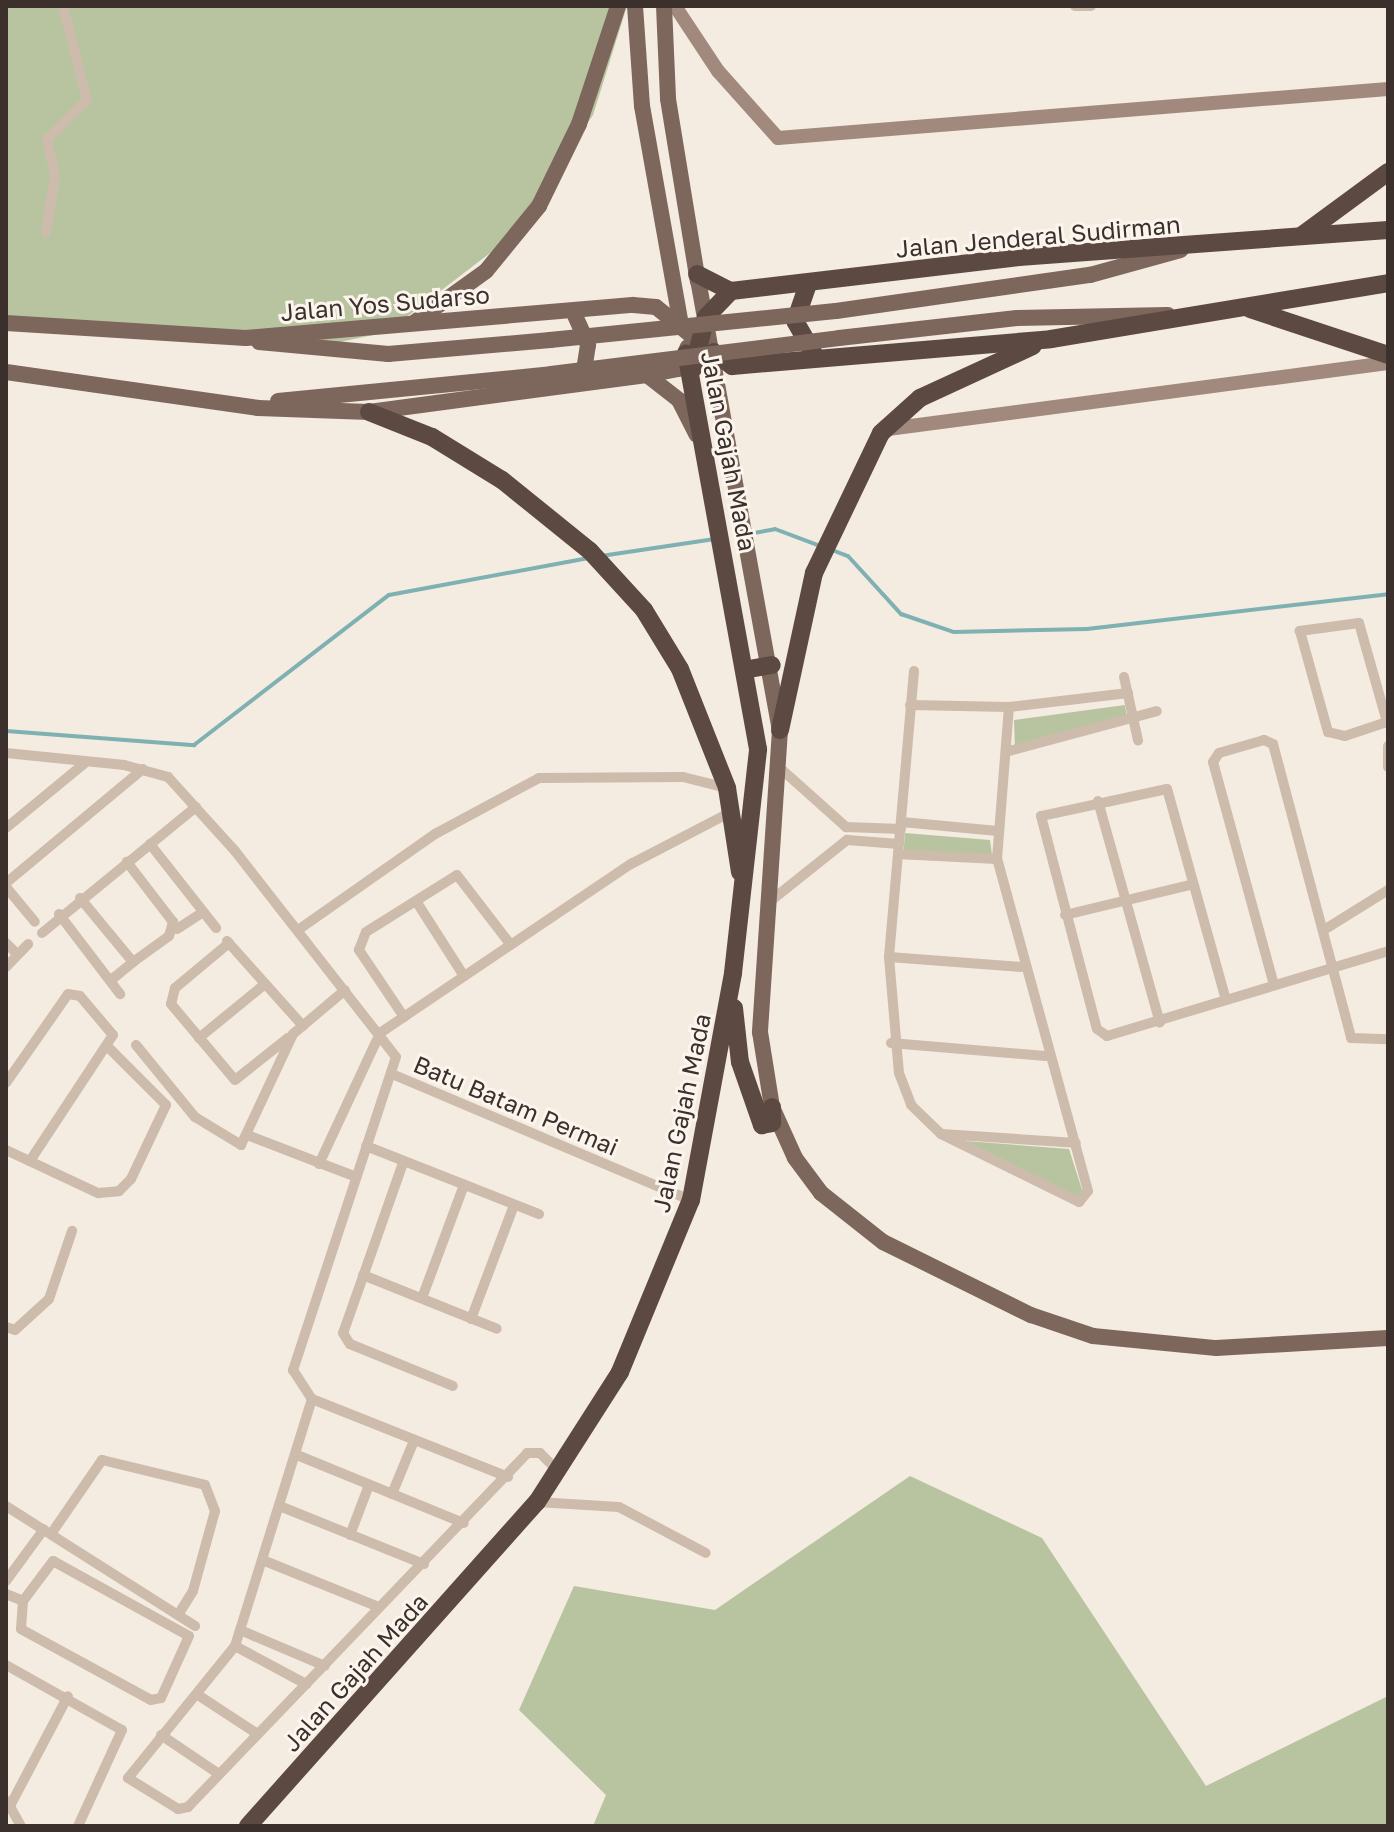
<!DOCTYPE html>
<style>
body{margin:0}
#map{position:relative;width:1394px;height:1832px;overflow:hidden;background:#f4ebe1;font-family:"Golos Text",sans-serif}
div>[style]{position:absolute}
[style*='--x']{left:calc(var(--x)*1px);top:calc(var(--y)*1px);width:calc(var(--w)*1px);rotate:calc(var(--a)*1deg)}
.green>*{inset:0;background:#b8c4a0}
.stream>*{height:4px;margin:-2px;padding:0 2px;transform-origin:2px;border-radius:2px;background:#7fb0b2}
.street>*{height:10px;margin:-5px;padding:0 5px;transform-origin:5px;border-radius:5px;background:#cdbbac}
.secondary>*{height:14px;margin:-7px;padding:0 7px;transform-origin:7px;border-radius:7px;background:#a18a7d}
.primary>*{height:16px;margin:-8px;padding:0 8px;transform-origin:8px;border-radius:8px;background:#7d675c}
.highway>*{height:18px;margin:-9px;padding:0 9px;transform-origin:9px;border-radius:9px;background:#5c4a42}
.primary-bridge>*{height:16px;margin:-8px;padding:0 8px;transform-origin:8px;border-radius:8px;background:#7d675c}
span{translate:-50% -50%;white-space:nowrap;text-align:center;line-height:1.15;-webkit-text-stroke:6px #fbf5ee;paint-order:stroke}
.street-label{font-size:24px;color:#3b302b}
.frame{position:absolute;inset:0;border:8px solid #3b302b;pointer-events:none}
</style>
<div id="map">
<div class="green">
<i style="clip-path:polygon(6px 6px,627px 6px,593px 115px,507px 240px,387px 332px,326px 345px,6px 325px)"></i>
<i style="clip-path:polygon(1125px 705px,1127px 718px,1015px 749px,1014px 720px)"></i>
<i style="clip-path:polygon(905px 833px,990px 840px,993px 863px,903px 859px)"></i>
<i style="clip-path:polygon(966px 1141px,1069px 1149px,1084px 1196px,1077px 1197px)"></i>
<i style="clip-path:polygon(910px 1476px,1042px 1538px,1206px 1786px,1388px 1696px,1388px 1826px,593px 1826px,606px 1795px,519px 1710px,574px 1586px,715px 1610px)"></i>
</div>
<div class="stream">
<i style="--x:748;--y:534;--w:27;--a:-10"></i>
<i style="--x:775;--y:529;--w:48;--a:20.7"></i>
<i style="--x:832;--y:550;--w:17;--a:21"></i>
<i style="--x:848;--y:556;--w:79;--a:47.6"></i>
<i style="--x:901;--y:614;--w:56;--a:18.8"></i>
<i style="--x:954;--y:632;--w:133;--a:-1.3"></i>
<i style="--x:1087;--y:629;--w:303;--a:-6.6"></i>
<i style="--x:601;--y:556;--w:115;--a:-8.5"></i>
<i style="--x:6;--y:731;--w:189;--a:4.3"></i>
<i style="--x:194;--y:745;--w:246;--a:-37.6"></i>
<i style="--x:389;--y:595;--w:203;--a:-10.5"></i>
</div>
<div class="street">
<i style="--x:1075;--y:6;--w:16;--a:0"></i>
<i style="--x:46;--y:232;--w:57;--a:-80.9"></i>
<i style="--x:55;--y:176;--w:38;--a:-102"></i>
<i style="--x:47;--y:139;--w:56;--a:-44.3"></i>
<i style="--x:87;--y:100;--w:97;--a:-104.3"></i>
<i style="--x:914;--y:671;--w:287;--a:95"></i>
<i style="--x:889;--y:957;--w:116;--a:85.1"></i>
<i style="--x:899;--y:1073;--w:34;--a:69"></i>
<i style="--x:911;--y:1105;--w:42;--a:44"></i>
<i style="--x:941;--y:1134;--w:154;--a:26.2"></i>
<i style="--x:1079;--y:1202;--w:14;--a:-51"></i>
<i style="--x:1088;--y:1191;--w:344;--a:-105.3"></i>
<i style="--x:997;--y:859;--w:152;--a:-85.5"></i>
<i style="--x:1124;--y:677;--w:65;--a:77.5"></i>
<i style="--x:910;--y:705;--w:99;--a:1.2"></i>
<i style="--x:1009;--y:707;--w:120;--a:-6.7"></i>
<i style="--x:1387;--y:722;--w:103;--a:-105.8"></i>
<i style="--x:1359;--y:623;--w:60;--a:172.3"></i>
<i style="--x:1300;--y:631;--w:105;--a:74.5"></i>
<i style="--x:1328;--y:732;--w:17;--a:13"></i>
<i style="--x:1345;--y:736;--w:44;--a:-18.4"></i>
<i style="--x:1387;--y:722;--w:1;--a:0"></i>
<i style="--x:1388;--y:746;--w:21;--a:90"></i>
<i style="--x:1009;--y:751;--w:153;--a:-15.1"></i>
<i style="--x:6;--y:753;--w:119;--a:5.8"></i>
<i style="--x:124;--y:765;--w:46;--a:15.3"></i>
<i style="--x:168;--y:777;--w:100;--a:47.8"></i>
<i style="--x:235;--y:851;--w:261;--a:52"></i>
<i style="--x:396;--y:1057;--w:330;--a:108.2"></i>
<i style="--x:293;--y:1370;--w:35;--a:57"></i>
<i style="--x:312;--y:1399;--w:259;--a:107.3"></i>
<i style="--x:235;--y:1646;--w:170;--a:129"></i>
<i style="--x:128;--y:1778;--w:59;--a:31.8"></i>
<i style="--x:178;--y:1809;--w:10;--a:-11"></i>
<i style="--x:188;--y:1807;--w:490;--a:-46.2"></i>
<i style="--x:527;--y:1453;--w:13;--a:0"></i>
<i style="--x:540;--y:1453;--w:25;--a:45"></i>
<i style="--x:780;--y:768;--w:89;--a:41.8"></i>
<i style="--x:846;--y:827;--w:55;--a:2.1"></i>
<i style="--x:1098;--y:801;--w:230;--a:74.4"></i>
<i style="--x:902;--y:822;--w:96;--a:5.4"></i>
<i style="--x:6;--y:828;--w:104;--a:-39.5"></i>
<i style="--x:150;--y:844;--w:107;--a:51.8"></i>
<i style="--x:898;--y:854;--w:99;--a:2.9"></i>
<i style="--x:6;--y:883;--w:178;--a:-39.8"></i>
<i style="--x:6;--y:887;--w:45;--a:50.4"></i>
<i style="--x:80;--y:898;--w:83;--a:50.4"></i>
<i style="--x:133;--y:962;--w:44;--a:-35.8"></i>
<i style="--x:169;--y:936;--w:15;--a:-74"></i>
<i style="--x:173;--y:922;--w:76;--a:-127.5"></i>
<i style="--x:773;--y:899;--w:95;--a:-38.6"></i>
<i style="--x:847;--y:840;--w:52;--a:4.4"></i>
<i style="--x:416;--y:901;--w:89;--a:57.4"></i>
<i style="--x:59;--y:914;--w:101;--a:52.7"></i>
<i style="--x:1065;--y:915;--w:129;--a:-13.5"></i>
<i style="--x:1327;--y:928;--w:72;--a:-31.9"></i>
<i style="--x:177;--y:929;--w:31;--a:-33"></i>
<i style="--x:298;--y:930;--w:167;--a:-35"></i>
<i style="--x:435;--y:834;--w:118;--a:-28.3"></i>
<i style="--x:539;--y:778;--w:144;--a:-0.4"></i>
<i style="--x:683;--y:777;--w:45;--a:14"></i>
<i style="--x:42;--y:933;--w:199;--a:-39.3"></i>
<i style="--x:227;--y:941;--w:114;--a:48.2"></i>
<i style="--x:6;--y:943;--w:16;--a:45"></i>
<i style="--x:229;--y:943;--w:70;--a:140.2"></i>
<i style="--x:175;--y:988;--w:16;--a:104"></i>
<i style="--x:171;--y:1004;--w:99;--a:49.9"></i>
<i style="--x:235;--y:1080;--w:68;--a:-38.4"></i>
<i style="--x:889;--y:957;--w:132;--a:4.3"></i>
<i style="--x:6;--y:967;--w:32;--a:-46"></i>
<i style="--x:111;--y:980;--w:28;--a:-39"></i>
<i style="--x:1274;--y:985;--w:231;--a:-105.3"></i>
<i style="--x:1213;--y:762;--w:11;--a:-56"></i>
<i style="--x:1219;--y:753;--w:47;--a:-16.1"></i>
<i style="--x:1264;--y:740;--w:10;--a:24"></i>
<i style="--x:1273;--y:744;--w:304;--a:75.1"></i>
<i style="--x:1351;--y:1038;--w:37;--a:2"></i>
<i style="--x:1226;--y:1000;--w:219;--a:-105.6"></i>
<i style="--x:1167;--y:789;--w:129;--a:167.9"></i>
<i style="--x:1041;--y:816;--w:220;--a:75.3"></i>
<i style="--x:1097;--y:1029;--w:12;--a:35"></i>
<i style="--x:1107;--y:1036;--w:294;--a:-16.8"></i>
<i style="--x:404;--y:1017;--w:81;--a:-123.9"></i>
<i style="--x:359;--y:950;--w:19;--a:-69"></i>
<i style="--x:366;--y:932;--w:107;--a:-32.1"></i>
<i style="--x:457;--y:875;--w:88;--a:52.4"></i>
<i style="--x:199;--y:1038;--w:85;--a:-39.3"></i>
<i style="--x:891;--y:1043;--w:155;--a:4.8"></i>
<i style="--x:136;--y:1045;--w:93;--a:50.7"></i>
<i style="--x:195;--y:1117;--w:54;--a:31.3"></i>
<i style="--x:241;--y:1145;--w:123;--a:-64.9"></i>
<i style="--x:293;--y:1034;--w:68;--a:-40.2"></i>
<i style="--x:392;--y:1074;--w:324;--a:22.9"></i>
<i style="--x:6;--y:1083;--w:108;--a:-55.1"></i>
<i style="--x:68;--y:994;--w:12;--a:9"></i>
<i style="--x:80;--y:996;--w:51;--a:49.8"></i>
<i style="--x:113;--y:1035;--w:151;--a:123.4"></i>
<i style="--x:942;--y:1134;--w:134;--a:3.8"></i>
<i style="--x:250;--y:1136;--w:114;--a:21.1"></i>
<i style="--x:366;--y:1146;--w:186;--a:21.5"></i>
<i style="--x:6;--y:1150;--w:102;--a:25.1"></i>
<i style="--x:98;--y:1193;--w:21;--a:-5"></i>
<i style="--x:119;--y:1191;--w:17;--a:-45"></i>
<i style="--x:131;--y:1179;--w:82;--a:-64.7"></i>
<i style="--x:166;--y:1105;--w:79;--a:-135"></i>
<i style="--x:403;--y:1163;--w:180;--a:109.4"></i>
<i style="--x:343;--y:1333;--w:13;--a:58"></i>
<i style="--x:350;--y:1344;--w:111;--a:22.2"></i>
<i style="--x:319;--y:1164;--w:145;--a:-65"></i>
<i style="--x:380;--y:1033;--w:303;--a:-34"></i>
<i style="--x:631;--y:864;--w:113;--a:-27.5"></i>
<i style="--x:363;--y:1275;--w:144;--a:21.9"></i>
<i style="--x:422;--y:1298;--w:121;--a:-69.6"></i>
<i style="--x:471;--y:1319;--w:122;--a:-69.3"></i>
<i style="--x:6;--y:1327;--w:9;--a:18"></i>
<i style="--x:15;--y:1330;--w:46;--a:-42.4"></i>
<i style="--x:49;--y:1299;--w:72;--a:-71.3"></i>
<i style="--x:312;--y:1399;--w:211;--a:21.7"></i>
<i style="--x:297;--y:1455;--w:180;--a:22.2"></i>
<i style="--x:392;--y:1494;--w:55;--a:-67.6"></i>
<i style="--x:537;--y:1502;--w:82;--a:3.5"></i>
<i style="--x:619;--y:1507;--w:98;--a:27.9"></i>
<i style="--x:6;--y:1506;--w:224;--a:32.4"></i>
<i style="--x:282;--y:1507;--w:153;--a:21.9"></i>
<i style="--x:51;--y:1534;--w:90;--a:-55.4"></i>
<i style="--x:102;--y:1460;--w:106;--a:13.6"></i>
<i style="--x:205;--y:1485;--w:28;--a:69"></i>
<i style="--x:215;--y:1511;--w:83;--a:105.4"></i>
<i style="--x:193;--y:1591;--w:28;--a:122"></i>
<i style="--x:350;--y:1535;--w:53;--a:-69.2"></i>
<i style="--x:53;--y:1561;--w:155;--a:28.9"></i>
<i style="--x:189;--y:1636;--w:68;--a:114.3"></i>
<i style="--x:161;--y:1698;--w:10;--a:169"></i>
<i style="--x:151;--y:1700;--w:148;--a:-151.4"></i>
<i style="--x:21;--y:1629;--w:28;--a:-86"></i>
<i style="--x:23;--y:1601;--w:50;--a:-53.1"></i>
<i style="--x:265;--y:1561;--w:123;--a:22"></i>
<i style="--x:6;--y:1581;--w:64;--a:-53.8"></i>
<i style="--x:6;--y:1594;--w:18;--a:22"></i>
<i style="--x:240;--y:1630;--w:92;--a:23"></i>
<i style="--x:235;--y:1646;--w:81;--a:28.2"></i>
<i style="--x:6;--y:1665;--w:133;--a:29.3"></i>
<i style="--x:122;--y:1730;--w:106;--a:114.6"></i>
<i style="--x:198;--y:1695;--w:69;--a:33.2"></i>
<i style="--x:161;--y:1735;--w:66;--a:33.9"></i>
<i style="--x:7;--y:1801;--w:29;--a:61"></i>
<i style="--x:10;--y:1806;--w:124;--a:-62.2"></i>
</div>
<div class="secondary">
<i style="--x:675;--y:6;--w:78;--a:56.5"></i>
<i style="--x:718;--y:71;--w:90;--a:48.2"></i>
<i style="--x:778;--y:138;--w:612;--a:-4.59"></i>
<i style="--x:888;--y:429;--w:504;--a:-7.52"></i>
</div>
<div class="primary">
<i style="--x:635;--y:6;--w:100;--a:86"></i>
<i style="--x:642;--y:106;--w:222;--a:79.9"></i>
<i style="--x:664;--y:6;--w:93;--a:87.5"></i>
<i style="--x:668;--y:99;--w:185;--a:80.7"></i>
<i style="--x:697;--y:274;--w:463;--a:79.7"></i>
<i style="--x:780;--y:730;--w:303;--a:93.8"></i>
<i style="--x:760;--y:1032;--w:76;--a:80.9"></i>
<i style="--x:772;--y:1107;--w:56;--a:65.7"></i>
<i style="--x:795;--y:1158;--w:44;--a:53.4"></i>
<i style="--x:821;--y:1193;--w:79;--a:38.3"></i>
<i style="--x:883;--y:1242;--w:165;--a:26.3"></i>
<i style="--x:1031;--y:1315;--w:65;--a:18.7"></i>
<i style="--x:1093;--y:1336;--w:124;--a:5.6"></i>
<i style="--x:1216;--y:1348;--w:172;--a:-3.3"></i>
<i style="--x:573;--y:311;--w:37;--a:66"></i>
<i style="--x:588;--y:345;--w:36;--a:99"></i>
<i style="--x:836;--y:311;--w:257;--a:-8.1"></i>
<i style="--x:1090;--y:275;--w:94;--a:-15.4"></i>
<i style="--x:415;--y:322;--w:87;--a:-35.7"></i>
<i style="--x:486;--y:271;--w:84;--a:-50.8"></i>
<i style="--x:539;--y:206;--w:91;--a:-64"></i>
<i style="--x:579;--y:124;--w:124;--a:-71.7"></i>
<i style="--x:6;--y:323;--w:240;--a:3.6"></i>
<i style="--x:246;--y:338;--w:388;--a:-4.9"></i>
<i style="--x:633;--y:305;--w:23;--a:5"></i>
<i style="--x:656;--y:307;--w:45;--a:38.7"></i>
<i style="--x:839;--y:338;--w:179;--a:-6.4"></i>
<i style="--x:1017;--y:318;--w:151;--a:-1.1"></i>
<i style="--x:259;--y:342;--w:130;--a:5.3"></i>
<i style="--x:388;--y:354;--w:163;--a:-4.9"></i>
<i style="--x:6;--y:372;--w:255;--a:8.1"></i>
<i style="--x:258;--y:408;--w:111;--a:2.1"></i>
<i style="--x:369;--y:412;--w:280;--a:-7.6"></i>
<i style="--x:647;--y:375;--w:41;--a:38"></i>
<i style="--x:679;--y:400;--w:39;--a:63"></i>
<i style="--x:647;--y:375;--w:32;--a:-11"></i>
<i style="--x:678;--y:369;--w:24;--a:-66"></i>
<i style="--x:278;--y:401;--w:274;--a:-5.6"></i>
</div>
<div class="highway">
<i style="--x:1301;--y:236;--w:108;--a:-36.3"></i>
<i style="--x:697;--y:274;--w:38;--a:27"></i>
<i style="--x:731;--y:291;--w:290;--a:-6.7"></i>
<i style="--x:1019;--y:257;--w:370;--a:-4.2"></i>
<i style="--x:808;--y:284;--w:39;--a:109"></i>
<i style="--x:795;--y:321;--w:38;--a:60"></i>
<i style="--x:1250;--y:309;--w:145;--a:18.4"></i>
<i style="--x:714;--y:352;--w:23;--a:38"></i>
<i style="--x:732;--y:366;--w:320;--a:-4.8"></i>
<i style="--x:1051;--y:339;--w:342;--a:-9.4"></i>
<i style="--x:693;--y:369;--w:54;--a:-76"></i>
<i style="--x:706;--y:317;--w:36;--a:-46"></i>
<i style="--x:369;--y:412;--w:68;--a:21.6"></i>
<i style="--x:432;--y:437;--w:82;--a:31.6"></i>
<i style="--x:502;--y:480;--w:113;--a:38.9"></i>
<i style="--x:590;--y:551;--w:80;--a:47.5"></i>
<i style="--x:644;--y:610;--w:69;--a:58.6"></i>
<i style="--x:680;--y:669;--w:128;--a:68.4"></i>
<i style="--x:727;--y:788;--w:85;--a:81.2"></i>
<i style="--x:749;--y:669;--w:23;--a:-10"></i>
<i style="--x:780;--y:730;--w:161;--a:-77.8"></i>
<i style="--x:814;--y:573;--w:155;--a:-64.4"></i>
<i style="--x:881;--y:433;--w:52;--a:-41.9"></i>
<i style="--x:920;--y:398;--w:124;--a:-24.7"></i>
<i style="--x:734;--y:1008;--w:54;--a:83.7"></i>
<i style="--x:740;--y:1062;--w:67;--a:70.8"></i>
<i style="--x:762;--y:1125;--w:10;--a:-11"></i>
<i style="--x:772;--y:1123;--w:16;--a:-90"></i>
<i style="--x:248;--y:1826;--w:434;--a:-48.3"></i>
<i style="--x:537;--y:1502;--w:154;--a:-57.4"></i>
<i style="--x:620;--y:1372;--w:186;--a:-67.6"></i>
<i style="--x:691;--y:1200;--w:231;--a:-79.5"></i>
<i style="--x:733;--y:973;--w:225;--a:-83.6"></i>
<i style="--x:758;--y:749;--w:402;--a:-100.3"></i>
</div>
<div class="primary-bridge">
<i style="--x:550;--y:340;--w:287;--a:-5.8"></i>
<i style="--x:551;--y:374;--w:290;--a:-7.1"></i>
</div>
<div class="street-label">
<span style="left:1038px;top:236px;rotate:-5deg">Jalan Jenderal Sudirman</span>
<span style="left:385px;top:303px;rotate:-5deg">Jalan Yos Sudarso</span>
<span style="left:729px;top:451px;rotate:79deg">Jalan Gajah Mada</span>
<span style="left:516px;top:1105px;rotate:23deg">Batu Batam Permai</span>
<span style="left:681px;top:1113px;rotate:-78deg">Jalan Gajah Mada</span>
<span style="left:355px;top:1672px;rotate:-48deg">Jalan Gajah Mada</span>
</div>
<div class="frame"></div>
</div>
